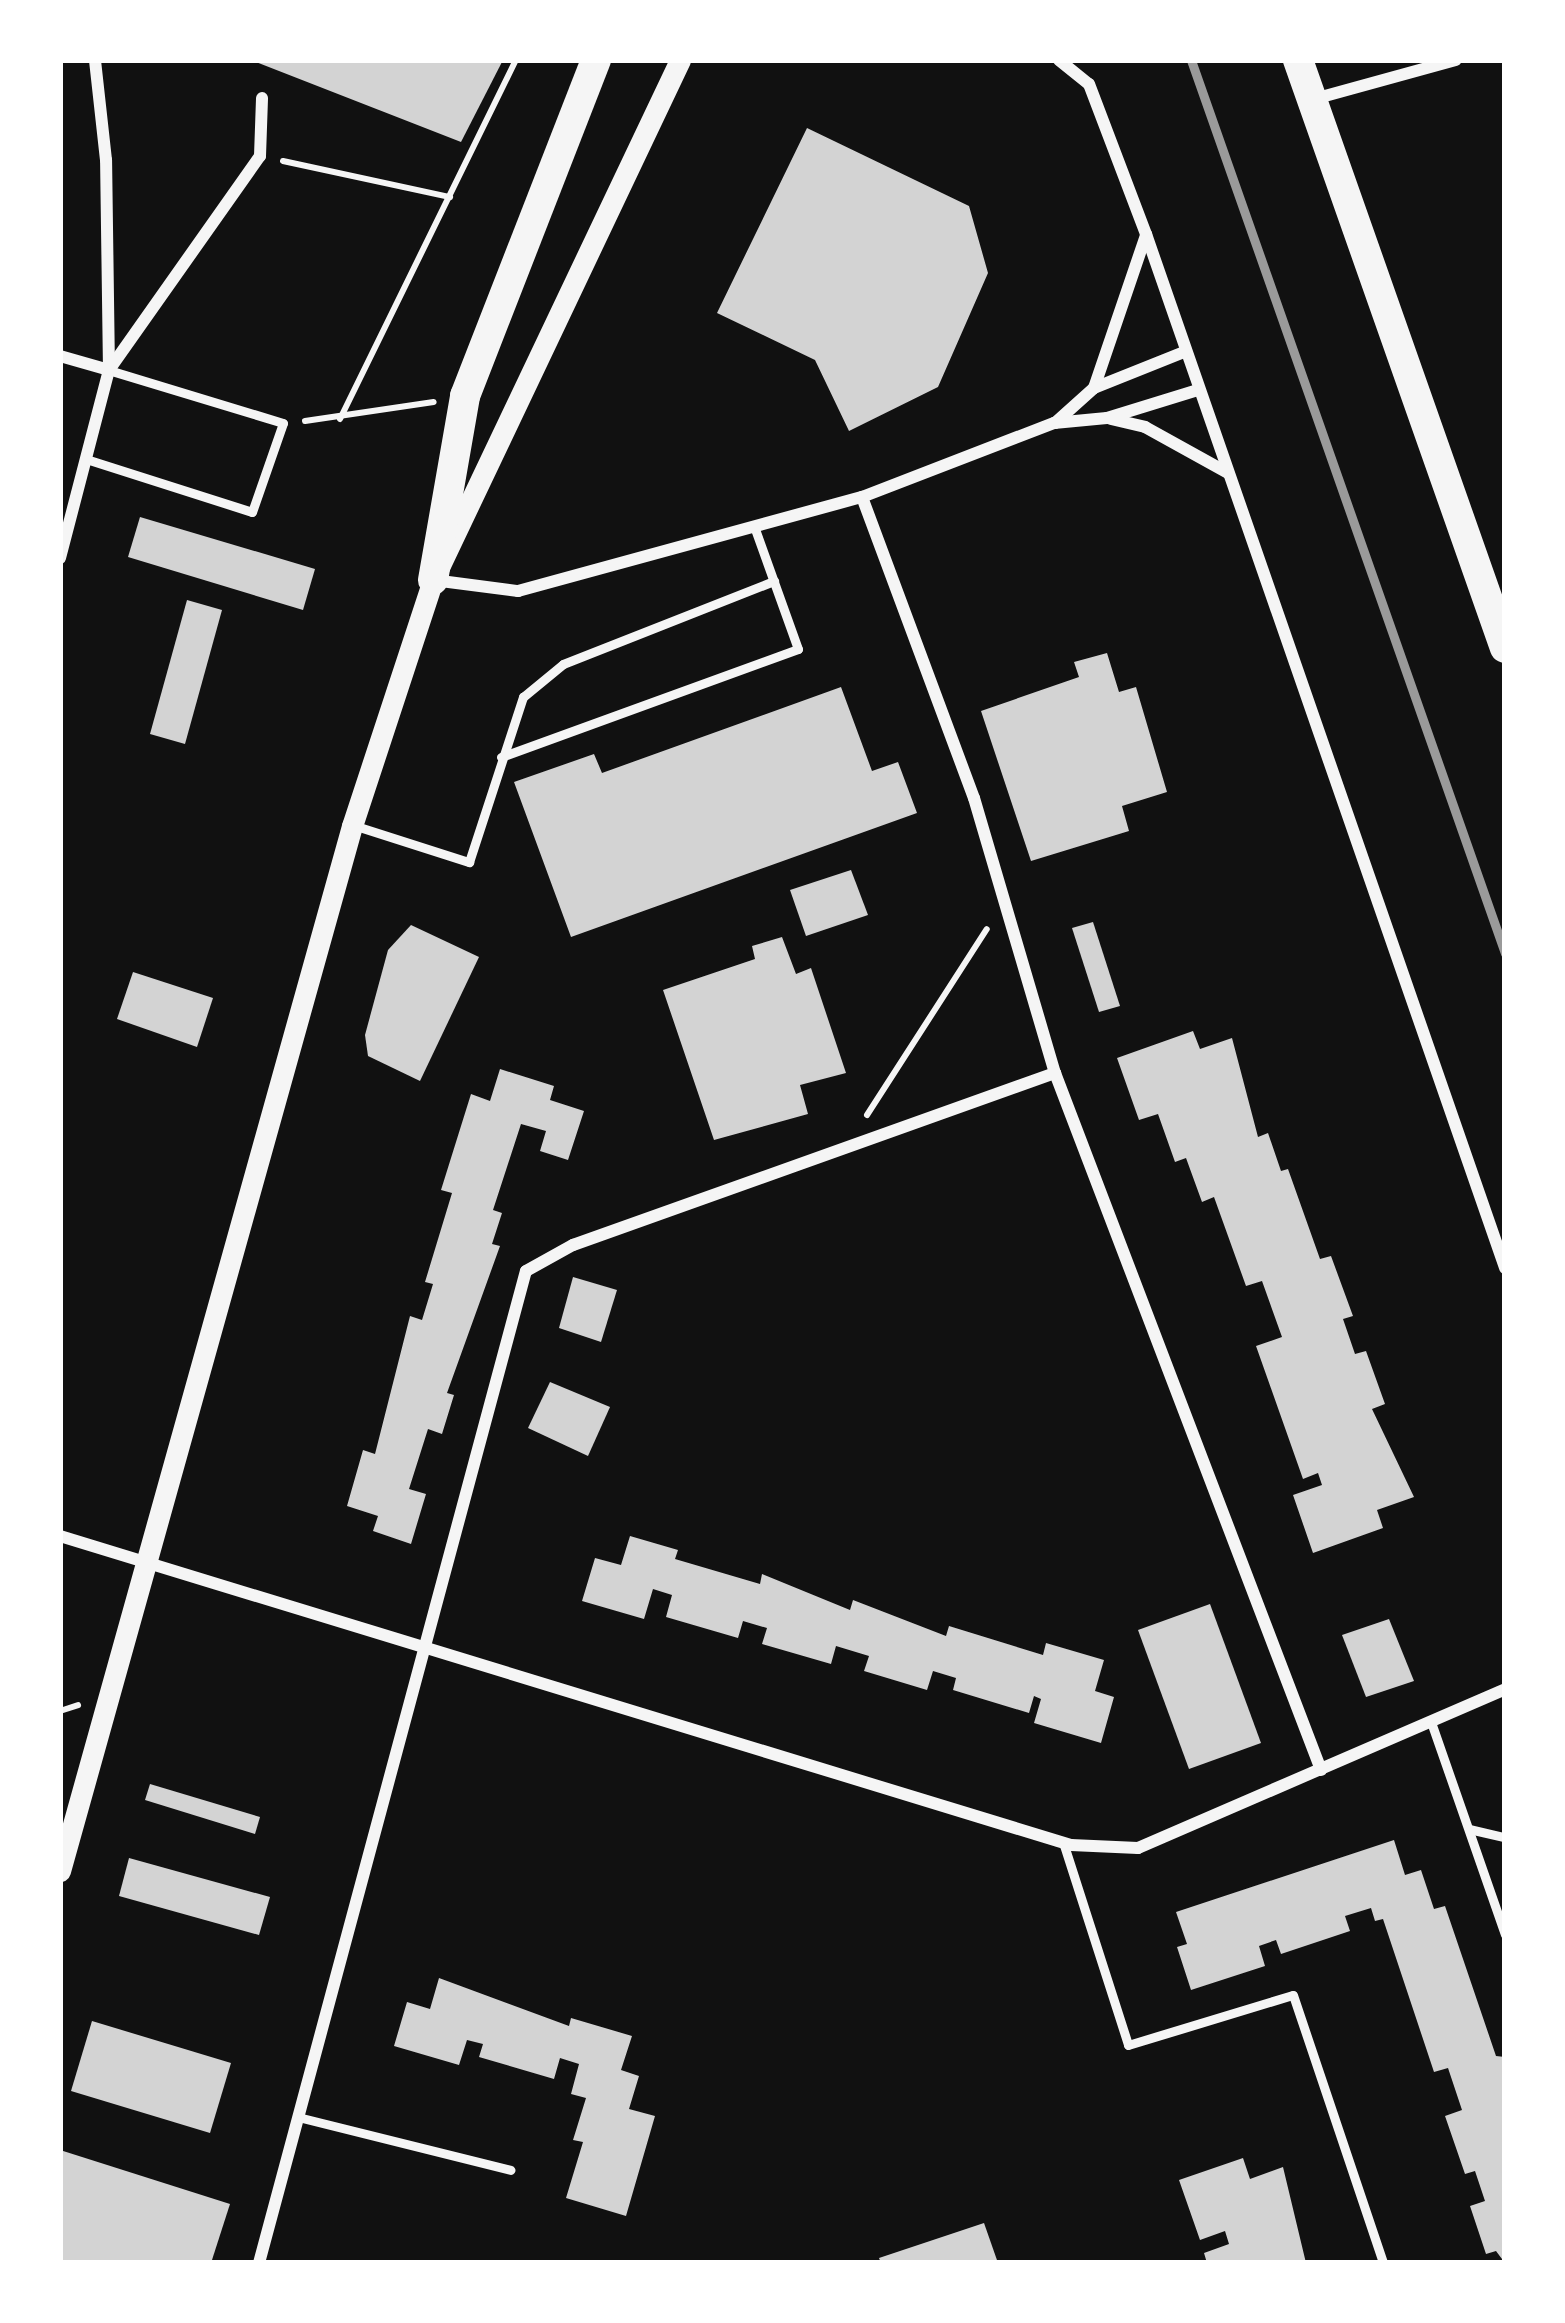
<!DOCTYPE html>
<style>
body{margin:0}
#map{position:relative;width:1565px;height:2323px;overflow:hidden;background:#111;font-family:"Fira Sans Condensed",sans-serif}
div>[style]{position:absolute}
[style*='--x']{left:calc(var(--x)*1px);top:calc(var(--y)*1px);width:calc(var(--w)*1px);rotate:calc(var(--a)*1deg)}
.building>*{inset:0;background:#d3d3d3}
.path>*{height:6px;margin:-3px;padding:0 3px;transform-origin:3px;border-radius:3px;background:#f5f5f5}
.service>*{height:9px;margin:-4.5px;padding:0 4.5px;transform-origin:4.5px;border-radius:4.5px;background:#f5f5f5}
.minor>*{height:12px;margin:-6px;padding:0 6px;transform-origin:6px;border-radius:6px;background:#f5f5f5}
.tertiary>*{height:21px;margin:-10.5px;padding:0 10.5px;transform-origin:10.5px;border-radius:10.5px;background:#f5f5f5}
.primary>*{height:30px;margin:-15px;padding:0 15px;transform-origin:15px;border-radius:15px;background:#f5f5f5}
.rail>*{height:9px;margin:-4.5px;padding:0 4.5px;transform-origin:4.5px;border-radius:4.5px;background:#9a9a9a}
span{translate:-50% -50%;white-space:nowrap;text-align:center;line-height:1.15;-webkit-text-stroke:10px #fff;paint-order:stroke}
.frame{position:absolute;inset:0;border:63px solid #fff;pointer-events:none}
</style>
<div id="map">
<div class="building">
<i style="clip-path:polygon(251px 60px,503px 60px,461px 142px)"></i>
<i style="clip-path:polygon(807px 128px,969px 206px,988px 273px,938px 387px,849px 431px,815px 360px,717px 313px)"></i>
<i style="clip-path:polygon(140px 517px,315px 569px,303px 610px,128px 557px)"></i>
<i style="clip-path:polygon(187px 600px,222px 610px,185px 744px,150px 734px)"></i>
<i style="clip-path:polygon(1107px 653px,1119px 692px,1136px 687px,1167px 792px,1122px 806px,1129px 831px,1031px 861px,981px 711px,1079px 677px,1074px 662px)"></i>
<i style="clip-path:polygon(841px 687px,872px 771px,898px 762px,917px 813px,571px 937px,514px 782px,594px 754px,602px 773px)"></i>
<i style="clip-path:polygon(851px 870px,868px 915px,806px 936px,790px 890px)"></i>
<i style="clip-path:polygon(1093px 922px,1120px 1006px,1099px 1012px,1072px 928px)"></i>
<i style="clip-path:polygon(411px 925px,479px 957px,420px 1081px,368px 1056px,365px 1035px,388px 950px)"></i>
<i style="clip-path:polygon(782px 937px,796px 974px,811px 968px,846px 1073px,800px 1085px,808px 1114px,714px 1140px,663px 990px,755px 959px,752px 946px)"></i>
<i style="clip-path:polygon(133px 972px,213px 998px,197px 1047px,117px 1019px)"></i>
<i style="clip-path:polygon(1193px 1031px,1200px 1049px,1232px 1038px,1258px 1137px,1268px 1133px,1281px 1171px,1288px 1169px,1320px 1259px,1331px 1256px,1353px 1316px,1343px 1319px,1355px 1354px,1366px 1351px,1385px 1404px,1372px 1409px,1414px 1497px,1377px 1510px,1383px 1528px,1313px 1553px,1293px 1495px,1322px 1485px,1318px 1473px,1303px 1479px,1256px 1346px,1282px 1337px,1262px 1281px,1246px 1286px,1214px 1197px,1202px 1202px,1186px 1158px,1175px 1162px,1158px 1114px,1139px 1120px,1117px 1058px)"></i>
<i style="clip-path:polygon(500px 1069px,554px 1086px,550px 1100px,584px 1111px,568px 1160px,540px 1151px,546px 1131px,521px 1124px,493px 1210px,502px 1213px,492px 1244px,500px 1246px,447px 1393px,454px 1395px,442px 1434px,428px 1429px,409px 1489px,426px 1494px,411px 1544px,373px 1531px,378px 1516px,347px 1506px,363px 1450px,375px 1454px,410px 1316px,422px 1320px,433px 1284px,425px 1282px,452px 1193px,441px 1190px,471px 1094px,490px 1101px)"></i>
<i style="clip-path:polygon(573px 1277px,617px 1290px,601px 1342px,559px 1328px)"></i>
<i style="clip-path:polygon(550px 1382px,610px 1407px,588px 1456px,528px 1428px)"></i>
<i style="clip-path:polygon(630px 1536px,678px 1550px,675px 1559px,760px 1584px,762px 1574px,850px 1610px,853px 1600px,946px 1636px,949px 1626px,1043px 1655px,1046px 1643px,1104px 1660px,1095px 1691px,1114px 1697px,1101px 1743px,1034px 1723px,1041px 1699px,1034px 1696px,1029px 1713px,953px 1690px,956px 1678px,933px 1671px,927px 1690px,864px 1671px,869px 1656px,836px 1646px,831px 1664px,762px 1644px,767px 1628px,743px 1621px,738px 1638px,666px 1617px,672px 1595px,653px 1589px,644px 1619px,582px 1601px,595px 1558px,621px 1565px)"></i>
<i style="clip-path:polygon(1210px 1604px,1261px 1743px,1189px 1769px,1138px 1630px)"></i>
<i style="clip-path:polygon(1389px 1619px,1414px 1681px,1366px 1697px,1342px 1635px)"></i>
<i style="clip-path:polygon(150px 1784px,260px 1817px,255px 1834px,145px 1800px)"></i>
<i style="clip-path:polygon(1394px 1840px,1405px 1875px,1421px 1870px,1434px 1909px,1445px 1906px,1496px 2056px,1505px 2057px,1505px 2263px,1496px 2251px,1486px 2254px,1470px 2206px,1485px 2201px,1475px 2171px,1465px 2174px,1445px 2116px,1462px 2110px,1448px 2068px,1434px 2072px,1383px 1919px,1375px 1921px,1371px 1908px,1345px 1916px,1350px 1931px,1281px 1954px,1276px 1940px,1259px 1946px,1265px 1966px,1191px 1990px,1177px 1947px,1187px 1944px,1176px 1912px)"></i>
<i style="clip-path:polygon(129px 1858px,270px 1897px,259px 1935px,119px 1896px)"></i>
<i style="clip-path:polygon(439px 1978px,569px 2026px,571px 2018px,632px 2036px,621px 2070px,639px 2076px,629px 2109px,655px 2116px,626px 2216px,566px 2198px,583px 2142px,573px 2140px,586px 2098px,571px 2094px,579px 2064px,560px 2058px,554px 2079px,479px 2057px,483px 2044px,467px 2040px,459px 2065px,394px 2046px,407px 2002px,430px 2009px)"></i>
<i style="clip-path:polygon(92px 2021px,231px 2063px,210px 2133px,71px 2091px)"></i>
<i style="clip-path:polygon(60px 2150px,230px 2204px,211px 2263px,60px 2263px)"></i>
<i style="clip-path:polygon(1243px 2158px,1250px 2179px,1283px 2167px,1306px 2263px,1207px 2263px,1204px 2253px,1229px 2244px,1225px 2231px,1200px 2240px,1179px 2180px)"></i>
<i style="clip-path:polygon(984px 2223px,998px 2263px,881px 2263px,879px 2258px)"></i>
</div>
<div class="path">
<i style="--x:283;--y:161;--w:171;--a:12.2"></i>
<i style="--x:340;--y:419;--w:400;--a:-63.9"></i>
<i style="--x:305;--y:421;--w:130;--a:-8.4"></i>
<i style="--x:867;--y:1115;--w:221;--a:-57.2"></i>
<i style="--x:60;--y:1711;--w:19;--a:-18"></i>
</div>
<div class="service">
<i style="--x:86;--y:459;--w:174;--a:17.7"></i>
<i style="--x:252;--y:512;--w:94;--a:-70.8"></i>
<i style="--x:283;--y:423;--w:182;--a:-163.1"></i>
<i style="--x:501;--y:757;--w:316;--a:-20"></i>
<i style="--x:798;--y:649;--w:131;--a:-109.7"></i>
<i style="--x:356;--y:826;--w:119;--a:17.7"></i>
<i style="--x:469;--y:862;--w:174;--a:-71.9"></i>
<i style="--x:523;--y:697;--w:52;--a:-39.5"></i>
<i style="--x:563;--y:664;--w:227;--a:-21.5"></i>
<i style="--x:1431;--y:1722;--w:225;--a:70.8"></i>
<i style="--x:1469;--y:1829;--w:37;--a:13"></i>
<i style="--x:1063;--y:1842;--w:213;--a:72.2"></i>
<i style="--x:1128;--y:2045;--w:172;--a:-16.9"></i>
<i style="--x:1293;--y:1995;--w:283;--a:71.4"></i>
<i style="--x:298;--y:2117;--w:219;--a:14"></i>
</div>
<div class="minor">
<i style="--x:1059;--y:60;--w:38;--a:39"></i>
<i style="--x:1089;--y:84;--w:160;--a:69.2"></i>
<i style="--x:1146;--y:234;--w:1095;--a:70.85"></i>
<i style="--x:1314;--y:99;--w:147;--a:-15.4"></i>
<i style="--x:60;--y:356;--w:51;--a:15.9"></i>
<i style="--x:109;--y:370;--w:262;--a:-54.8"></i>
<i style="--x:260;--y:156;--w:58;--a:-88"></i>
<i style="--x:1094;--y:388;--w:162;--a:-71.2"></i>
<i style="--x:1111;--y:419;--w:35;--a:13"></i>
<i style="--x:1145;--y:427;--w:95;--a:29"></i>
<i style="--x:1055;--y:423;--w:52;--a:-41.9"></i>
<i style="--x:1094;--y:388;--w:97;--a:-21.8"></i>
<i style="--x:862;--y:497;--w:321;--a:69.6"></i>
<i style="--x:974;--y:798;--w:287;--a:73.6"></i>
<i style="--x:60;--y:558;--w:194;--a:-75.4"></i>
<i style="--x:109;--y:370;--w:210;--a:-90.8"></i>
<i style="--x:106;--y:160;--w:101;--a:-96.3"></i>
<i style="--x:433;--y:580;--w:86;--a:7.4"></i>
<i style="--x:518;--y:591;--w:357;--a:-15.3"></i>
<i style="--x:862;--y:497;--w:206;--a:-21.1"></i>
<i style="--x:1054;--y:423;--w:53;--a:-5.4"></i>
<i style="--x:1107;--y:418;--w:95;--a:-17.1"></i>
<i style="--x:60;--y:1536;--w:1057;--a:17"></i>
<i style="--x:1071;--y:1845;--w:67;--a:2.6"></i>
<i style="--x:1138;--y:1848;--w:400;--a:-23.4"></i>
<i style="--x:259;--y:2263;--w:1027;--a:-74.94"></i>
<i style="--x:526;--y:1271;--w:54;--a:-29"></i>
<i style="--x:573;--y:1245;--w:512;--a:-19.64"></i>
<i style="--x:1055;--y:1073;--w:746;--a:69.11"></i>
</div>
<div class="tertiary">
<i style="--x:60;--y:1871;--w:1085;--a:-74.39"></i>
<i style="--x:352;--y:826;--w:259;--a:-71.8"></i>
<i style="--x:433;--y:580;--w:576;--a:-64.59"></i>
</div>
<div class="primary">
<i style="--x:1298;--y:60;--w:623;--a:70.61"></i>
<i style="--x:433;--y:580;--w:187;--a:-80.1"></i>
<i style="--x:465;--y:396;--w:361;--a:-68.7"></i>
</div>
<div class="rail">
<i style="--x:1191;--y:60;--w:947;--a:70.63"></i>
</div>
<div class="frame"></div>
</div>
